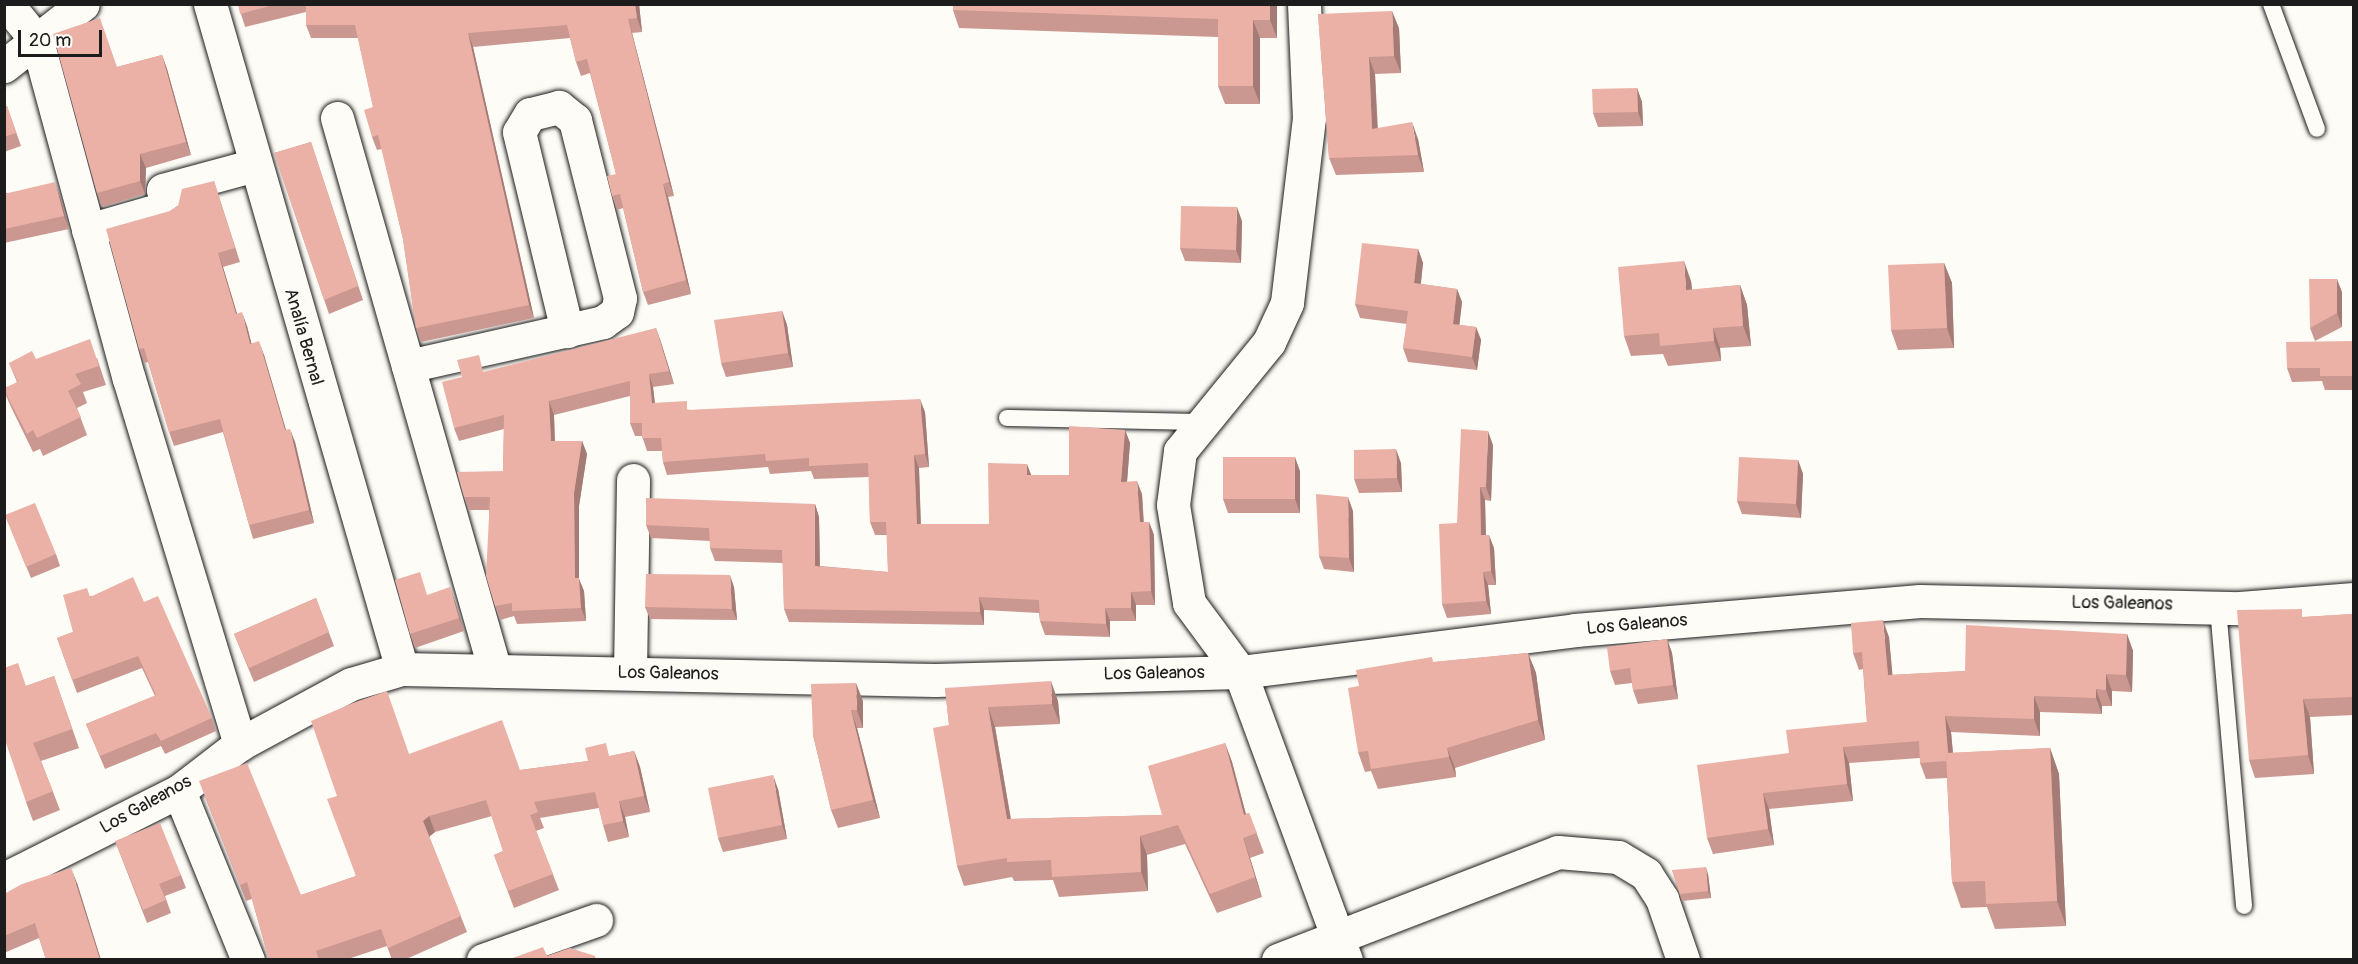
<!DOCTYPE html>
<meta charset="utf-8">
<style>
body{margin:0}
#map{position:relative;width:2358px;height:964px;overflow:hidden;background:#fdfcf7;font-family:Pangolin,sans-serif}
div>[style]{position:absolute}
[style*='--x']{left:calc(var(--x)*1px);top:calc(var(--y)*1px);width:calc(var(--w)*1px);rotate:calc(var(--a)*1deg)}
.roads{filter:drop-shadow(0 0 2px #1c1c1c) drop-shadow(0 0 2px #1c1c1c)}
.service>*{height:16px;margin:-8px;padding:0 8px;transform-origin:8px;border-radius:8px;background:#fdfcf7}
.minor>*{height:33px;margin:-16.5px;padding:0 16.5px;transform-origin:16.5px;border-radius:16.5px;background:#fdfcf7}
.wall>*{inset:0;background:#ca9890}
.shaded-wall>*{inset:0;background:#a47c75}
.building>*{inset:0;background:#ebb1a7}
span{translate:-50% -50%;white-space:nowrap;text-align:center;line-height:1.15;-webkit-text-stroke:5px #fdfcf7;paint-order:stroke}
.street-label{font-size:18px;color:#1c1c1c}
.frame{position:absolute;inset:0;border:6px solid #1c1c1c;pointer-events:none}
.scale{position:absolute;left:18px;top:30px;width:84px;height:27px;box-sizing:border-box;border:3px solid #1c1c1c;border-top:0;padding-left:8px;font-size:18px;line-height:21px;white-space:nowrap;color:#1c1c1c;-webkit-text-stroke:4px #fdfcf7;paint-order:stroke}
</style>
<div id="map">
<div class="roads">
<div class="service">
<i style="--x:2271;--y:4;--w:133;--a:69.8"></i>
<i style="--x:1007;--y:418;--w:194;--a:1.2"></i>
<i style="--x:2218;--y:608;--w:299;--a:85"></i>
</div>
<div class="minor">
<i style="--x:7;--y:4;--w:48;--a:51"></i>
<i style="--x:37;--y:41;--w:350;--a:74.8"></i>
<i style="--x:129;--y:379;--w:382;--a:73.1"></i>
<i style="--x:210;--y:4;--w:692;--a:73.9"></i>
<i style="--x:1304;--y:4;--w:114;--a:87.5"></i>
<i style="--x:1309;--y:118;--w:186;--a:96.8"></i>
<i style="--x:1287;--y:303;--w:43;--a:114.8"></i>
<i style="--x:1269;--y:342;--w:141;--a:129.2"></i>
<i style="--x:1180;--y:451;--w:54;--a:97.4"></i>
<i style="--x:1173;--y:505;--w:99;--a:80.7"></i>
<i style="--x:1189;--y:603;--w:86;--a:53.5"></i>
<i style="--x:1240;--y:672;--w:307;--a:69.8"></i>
<i style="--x:4;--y:66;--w:100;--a:-38.1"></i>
<i style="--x:337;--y:118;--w:575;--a:74.05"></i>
<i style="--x:88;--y:230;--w:84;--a:-15.9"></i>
<i style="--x:169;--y:207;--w:18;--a:-109"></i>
<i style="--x:163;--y:190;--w:95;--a:-15.2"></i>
<i style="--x:408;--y:366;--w:200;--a:-12.7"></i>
<i style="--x:603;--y:322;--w:17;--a:-36"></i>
<i style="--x:617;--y:312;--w:14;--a:-78"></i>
<i style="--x:620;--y:298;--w:184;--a:-104.2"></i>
<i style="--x:575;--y:120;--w:21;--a:-141"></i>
<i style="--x:559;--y:107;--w:30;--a:166"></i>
<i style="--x:530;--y:114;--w:21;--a:121"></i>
<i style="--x:519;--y:132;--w:205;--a:76.4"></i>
<i style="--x:630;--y:673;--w:193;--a:-89.1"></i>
<i style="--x:179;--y:791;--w:183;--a:67.8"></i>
<i style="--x:4;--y:879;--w:196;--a:-26.7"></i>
<i style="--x:179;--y:791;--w:77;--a:-37.6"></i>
<i style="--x:240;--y:744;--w:126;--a:-28.4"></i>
<i style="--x:351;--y:684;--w:53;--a:-16.4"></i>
<i style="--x:402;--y:669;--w:533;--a:1.18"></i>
<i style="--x:935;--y:680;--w:305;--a:-1.5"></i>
<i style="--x:1240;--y:672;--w:338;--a:-7.1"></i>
<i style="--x:1575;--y:630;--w:346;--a:-4.8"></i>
<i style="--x:1920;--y:601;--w:320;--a:1.3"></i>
<i style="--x:2240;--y:608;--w:114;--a:-4.5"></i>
<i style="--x:483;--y:960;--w:120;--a:-19.5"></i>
<i style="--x:1278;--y:960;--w:300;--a:-21.1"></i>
<i style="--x:1558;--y:852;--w:60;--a:4.8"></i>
<i style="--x:1618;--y:857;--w:33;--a:31"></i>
<i style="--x:1646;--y:874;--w:30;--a:57"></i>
<i style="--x:1662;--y:899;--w:65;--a:71"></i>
</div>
</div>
<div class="wall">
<i style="clip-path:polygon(238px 4px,639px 4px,642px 32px,632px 33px,674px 196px,668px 197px,691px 294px,648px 305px,643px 292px,623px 208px,617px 210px,612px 196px,616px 174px,590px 73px,581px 76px,576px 62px,570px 38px,473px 47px,534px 318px,421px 342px,416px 328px,403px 239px,382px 149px,377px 150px,372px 137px,373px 107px,358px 38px,311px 38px,306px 25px,306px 12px,245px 27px)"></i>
<i style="clip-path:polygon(953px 4px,1277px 4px,1277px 38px,1260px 38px,1260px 104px,1225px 104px,1218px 86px,1218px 37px,959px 28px,953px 10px)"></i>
<i style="clip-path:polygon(1318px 14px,1399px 28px,1401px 73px,1375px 74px,1378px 128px,1418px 139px,1424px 172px,1336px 175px,1329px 158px)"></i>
<i style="clip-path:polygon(162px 55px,167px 69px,191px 155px,146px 168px,145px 194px,102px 207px,97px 193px,117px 67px)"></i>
<i style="clip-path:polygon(1637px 88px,1642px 102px,1643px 126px,1598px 127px,1593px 113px)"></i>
<i style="clip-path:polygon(7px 106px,21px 146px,4px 152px,4px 107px)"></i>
<i style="clip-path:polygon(311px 142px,363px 300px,329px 314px,274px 153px)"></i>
<i style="clip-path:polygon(214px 181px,240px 262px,223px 267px,237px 314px,247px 326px,251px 343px,264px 355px,286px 430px,295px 442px,314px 523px,253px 539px,249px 525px,223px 432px,174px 446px,169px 432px,148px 362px,144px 363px,139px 349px,170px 211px)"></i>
<i style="clip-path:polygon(4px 185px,6px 193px,60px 196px,69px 229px,4px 243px)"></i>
<i style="clip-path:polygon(1242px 221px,1241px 263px,1185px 261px,1180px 248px)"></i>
<i style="clip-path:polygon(1418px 249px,1423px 263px,1421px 284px,1457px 289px,1462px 302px,1459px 325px,1476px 327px,1481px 340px,1477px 370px,1408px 362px,1403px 348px,1407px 324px,1360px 318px,1355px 304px)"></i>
<i style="clip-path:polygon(1944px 263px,1952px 283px,1954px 348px,1898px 350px,1891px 330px)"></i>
<i style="clip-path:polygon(1691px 281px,1692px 290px,1740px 285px,1747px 305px,1751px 346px,1720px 348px,1721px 361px,1668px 366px,1663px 354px,1631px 356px,1624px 336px)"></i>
<i style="clip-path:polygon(2342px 292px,2342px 327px,2315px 341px,2310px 328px)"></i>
<i style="clip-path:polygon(782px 311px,787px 325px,793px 367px,726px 377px,721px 363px)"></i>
<i style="clip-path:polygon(656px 328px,674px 384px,653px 387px,655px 403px,690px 410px,925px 412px,929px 467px,919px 468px,921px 524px,989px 524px,1031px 475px,1069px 475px,1125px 430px,1130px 443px,1127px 482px,1142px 494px,1144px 522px,1149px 522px,1154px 535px,1155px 605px,1136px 605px,1136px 621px,1110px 621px,1110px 637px,1045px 635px,1040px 621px,1039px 613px,984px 610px,984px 625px,789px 622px,784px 609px,783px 563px,715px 561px,710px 548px,710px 541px,651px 538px,646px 525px,815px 504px,819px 517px,820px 566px,888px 572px,887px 535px,875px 535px,870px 522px,869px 477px,814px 479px,811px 471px,770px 474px,768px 467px,667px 475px,663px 462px,662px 451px,647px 451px,642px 436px,635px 436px,630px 423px,630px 396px,554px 415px,555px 441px,582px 441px,587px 454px,579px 506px,579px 579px,584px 591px,586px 621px,517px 624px,514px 616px,500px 620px,495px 606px,489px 510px,469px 510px,464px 497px,503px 471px,504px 429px,459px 441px,454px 428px)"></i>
<i style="clip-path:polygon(2354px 341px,2354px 390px,2325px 390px,2322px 381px,2292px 382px,2287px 368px)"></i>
<i style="clip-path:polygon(97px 358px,106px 385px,83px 392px,87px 403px,77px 408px,87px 435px,43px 456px,40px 449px,33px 452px,11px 407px,4px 391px,17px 382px,9px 363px)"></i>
<i style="clip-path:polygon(1493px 445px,1491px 501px,1485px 500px,1486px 535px,1494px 548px,1496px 585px,1488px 585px,1491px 614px,1447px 618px,1442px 604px,1457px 523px)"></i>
<i style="clip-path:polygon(1798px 460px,1803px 474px,1801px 518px,1742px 514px,1737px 501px)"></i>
<i style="clip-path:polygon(1401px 463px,1402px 492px,1359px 493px,1354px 479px)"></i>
<i style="clip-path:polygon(1300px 471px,1300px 513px,1228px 513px,1223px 499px)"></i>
<i style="clip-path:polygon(1353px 511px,1354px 572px,1324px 569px,1319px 556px)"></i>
<i style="clip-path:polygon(5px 515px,56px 554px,60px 566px,31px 578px)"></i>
<i style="clip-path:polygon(734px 587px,737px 620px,650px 619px,645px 607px)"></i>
<i style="clip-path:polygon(90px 596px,144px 602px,212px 718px,216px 731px,165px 754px,161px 746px,105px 769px,86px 724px,155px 696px,142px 668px,77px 693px,57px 638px,73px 632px)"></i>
<i style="clip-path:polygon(316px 598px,334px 646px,254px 682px,234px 634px)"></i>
<i style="clip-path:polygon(455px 601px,464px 631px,415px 648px,410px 634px)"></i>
<i style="clip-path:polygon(2353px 614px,2354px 715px,2310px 717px,2314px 774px,2255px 778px,2249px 760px,2305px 617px)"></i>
<i style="clip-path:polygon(2127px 634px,2133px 651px,2132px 692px,2112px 691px,2112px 706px,2102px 706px,2102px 714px,2040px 712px,2040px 736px,1951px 732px,1953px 753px,2050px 748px,2059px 774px,2066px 926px,1995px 929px,1987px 907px,1961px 908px,1952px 882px,1947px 778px,1926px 779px,1920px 763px,1920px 758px,1849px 763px,1853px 801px,1769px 809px,1774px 845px,1713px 854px,1707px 838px,1789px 753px,1867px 722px,1863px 669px,1859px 670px,1853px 653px,1889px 637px,1892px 675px,1965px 671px)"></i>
<i style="clip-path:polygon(1667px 639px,1672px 653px,1678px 699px,1638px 704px,1633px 690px,1632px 683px,1615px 685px,1610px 671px)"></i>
<i style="clip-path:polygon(1528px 653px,1536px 673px,1545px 740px,1455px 768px,1456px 777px,1378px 789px,1371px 771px,1365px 772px,1358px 752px,1359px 686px,1434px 662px)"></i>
<i style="clip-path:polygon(54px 676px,79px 748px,41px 761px,60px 810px,33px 821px,26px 802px,26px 686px)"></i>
<i style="clip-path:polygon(945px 688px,1058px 701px,1060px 724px,995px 727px,1011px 819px,1162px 815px,1225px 743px,1232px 762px,1246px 814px,1249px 813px,1264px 853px,1250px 858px,1262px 897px,1217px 913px,1185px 844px,1147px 855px,1148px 891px,1059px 897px,1053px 880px,1014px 881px,1012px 877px,964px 886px,957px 866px,949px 725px)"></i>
<i style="clip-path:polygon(863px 701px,863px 728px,857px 728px,880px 818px,838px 828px,831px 810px,813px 735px)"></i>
<i style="clip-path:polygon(634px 751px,640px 767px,650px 812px,625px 817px,629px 837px,608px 842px,603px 825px,599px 808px,540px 818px,544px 828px,536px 831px,559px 890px,514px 908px,494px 855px,503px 851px,492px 816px,435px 832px,429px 836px,467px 932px,404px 960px,392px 960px,387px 946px,345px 960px,269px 960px,252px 899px,246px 901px,205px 797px,301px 895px,356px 876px,337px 796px,409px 754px,520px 770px,588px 761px)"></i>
<i style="clip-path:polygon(778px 789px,787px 839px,723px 852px,718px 838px)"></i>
<i style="clip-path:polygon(115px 841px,181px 875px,186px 888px,165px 896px,171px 913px,147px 923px)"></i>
<i style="clip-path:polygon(1672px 870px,1708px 874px,1711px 898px,1682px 901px)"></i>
<i style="clip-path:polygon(77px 883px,101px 960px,46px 960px,39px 938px,4px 953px,4px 894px)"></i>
</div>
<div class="shaded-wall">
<i style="clip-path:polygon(635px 4px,639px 4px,642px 32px,637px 18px)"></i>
<i style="clip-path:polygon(1270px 4px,1277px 4px,1277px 38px,1270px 20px)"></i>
<i style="clip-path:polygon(1392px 11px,1399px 28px,1401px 73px,1394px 56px)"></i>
<i style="clip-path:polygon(628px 19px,632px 33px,674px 196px,669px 182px)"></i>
<i style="clip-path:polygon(1253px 20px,1260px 38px,1260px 104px,1253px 86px)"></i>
<i style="clip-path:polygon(468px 33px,473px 47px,534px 318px,529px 305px)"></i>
<i style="clip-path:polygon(162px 55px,167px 69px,191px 155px,186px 142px)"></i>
<i style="clip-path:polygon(1369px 57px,1375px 74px,1378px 146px,1372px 129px)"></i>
<i style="clip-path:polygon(1637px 88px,1642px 102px,1643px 126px,1638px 112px)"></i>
<i style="clip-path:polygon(1412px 122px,1418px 139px,1424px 172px,1418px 155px)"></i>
<i style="clip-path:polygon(140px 154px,146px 168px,145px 194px,140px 181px)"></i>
<i style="clip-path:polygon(55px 182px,60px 196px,69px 229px,64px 216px)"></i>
<i style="clip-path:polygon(663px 184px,668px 197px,691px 294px,686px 280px)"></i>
<i style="clip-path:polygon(1237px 207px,1242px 221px,1241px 263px,1236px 250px)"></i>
<i style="clip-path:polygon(1418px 249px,1423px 263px,1419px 297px,1414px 283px)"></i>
<i style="clip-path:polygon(218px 253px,223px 267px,241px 327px,236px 314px)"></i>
<i style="clip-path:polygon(1684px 261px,1691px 281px,1694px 310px,1686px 290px)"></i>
<i style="clip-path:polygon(1944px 263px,1952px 283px,1954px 348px,1947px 328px)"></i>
<i style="clip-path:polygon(2337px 279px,2342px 292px,2342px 327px,2337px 313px)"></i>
<i style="clip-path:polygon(1740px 285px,1747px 305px,1751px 346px,1743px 326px)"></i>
<i style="clip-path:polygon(1457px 289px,1462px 302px,1458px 338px,1453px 324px)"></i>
<i style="clip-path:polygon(782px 311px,787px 325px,793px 367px,788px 353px)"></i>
<i style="clip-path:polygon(242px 312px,247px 326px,255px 357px,250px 344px)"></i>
<i style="clip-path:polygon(1476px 327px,1481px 340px,1477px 370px,1472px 357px)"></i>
<i style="clip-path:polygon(656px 328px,661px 342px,674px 384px,669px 371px)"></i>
<i style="clip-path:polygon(1713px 328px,1720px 348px,1721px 361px,1714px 341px)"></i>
<i style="clip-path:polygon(259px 341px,264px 355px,290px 444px,285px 430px)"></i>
<i style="clip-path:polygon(649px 374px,653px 387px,656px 416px,652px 403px)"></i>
<i style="clip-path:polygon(920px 399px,925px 412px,929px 467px,925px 454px)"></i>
<i style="clip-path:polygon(549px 401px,554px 415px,555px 454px,551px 441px)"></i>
<i style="clip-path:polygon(290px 429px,295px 442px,314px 523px,309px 510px)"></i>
<i style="clip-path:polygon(1125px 430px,1130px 443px,1126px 495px,1121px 482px)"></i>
<i style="clip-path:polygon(1488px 431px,1493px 445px,1491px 501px,1486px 487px)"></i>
<i style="clip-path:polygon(582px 441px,587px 454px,579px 506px,579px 579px,584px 591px,586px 621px,581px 608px,575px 578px,574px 493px)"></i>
<i style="clip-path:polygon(1396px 449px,1401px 463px,1402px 492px,1397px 478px)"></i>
<i style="clip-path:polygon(914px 455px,919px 468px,921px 537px,917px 524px)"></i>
<i style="clip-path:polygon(1295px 457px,1300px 471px,1300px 513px,1295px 499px)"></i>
<i style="clip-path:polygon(1798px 460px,1803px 474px,1801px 518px,1796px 504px)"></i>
<i style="clip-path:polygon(1027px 464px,1032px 477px,1027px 475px)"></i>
<i style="clip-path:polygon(1137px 481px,1142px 494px,1144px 536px,1140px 522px)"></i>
<i style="clip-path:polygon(1480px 487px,1485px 500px,1486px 549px,1481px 535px)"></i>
<i style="clip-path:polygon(1348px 497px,1353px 511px,1354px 572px,1349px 558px)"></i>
<i style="clip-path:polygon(815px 504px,819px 517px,820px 579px,815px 566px)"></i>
<i style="clip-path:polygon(1149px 522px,1154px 535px,1155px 605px,1151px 591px)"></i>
<i style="clip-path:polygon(1489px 535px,1494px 548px,1496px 585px,1491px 571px)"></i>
<i style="clip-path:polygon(1483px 572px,1488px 585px,1491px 614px,1486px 601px)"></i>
<i style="clip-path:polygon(730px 575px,734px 587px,737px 620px,732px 609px)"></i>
<i style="clip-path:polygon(450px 587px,455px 601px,464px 631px,459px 618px)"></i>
<i style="clip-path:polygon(1131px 592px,1136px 605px,1136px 621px,1131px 608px)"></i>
<i style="clip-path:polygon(979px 597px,984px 610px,984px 625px,980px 612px)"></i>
<i style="clip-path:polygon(1105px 608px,1110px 621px,1110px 637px,1106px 624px)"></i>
<i style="clip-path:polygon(1883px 620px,1889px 637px,1894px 691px,1888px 675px)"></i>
<i style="clip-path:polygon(2127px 634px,2133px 651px,2132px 692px,2126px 675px)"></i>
<i style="clip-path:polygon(1667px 639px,1672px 653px,1678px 699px,1673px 685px)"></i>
<i style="clip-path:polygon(1528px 653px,1536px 673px,1545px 740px,1538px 720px)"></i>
<i style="clip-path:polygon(2106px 674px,2112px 691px,2112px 706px,2106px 690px)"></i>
<i style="clip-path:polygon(1051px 681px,1058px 701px,1060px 724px,1052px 704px)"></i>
<i style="clip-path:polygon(856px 683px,863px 701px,863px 728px,857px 710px)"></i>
<i style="clip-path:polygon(2096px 689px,2102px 706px,2102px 714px,2096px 698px)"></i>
<i style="clip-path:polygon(2034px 696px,2040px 712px,2040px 736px,2034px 719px)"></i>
<i style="clip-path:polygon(2303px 699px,2310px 717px,2314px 774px,2308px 755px)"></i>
<i style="clip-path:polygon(988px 707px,995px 727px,1014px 839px,1007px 819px)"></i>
<i style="clip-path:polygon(851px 710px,857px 728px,880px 818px,873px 800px)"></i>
<i style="clip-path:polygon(1945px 716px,1951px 732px,1955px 777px,1949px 761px)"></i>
<i style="clip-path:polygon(1225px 743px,1232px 762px,1251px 834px,1244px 815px)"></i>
<i style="clip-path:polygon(1843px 747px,1849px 763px,1853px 801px,1847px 784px)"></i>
<i style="clip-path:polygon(1447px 748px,1455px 768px,1456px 777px,1449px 757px)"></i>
<i style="clip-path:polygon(2050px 748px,2059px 774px,2066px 926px,2057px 901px)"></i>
<i style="clip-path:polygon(634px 751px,640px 767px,650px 812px,644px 796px)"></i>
<i style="clip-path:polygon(773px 775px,778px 789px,787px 839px,782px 825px)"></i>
<i style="clip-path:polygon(1763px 793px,1769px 809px,1774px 845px,1768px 829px)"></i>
<i style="clip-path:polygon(619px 801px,625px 817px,629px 837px,623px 821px)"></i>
<i style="clip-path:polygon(429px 816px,435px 832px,429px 837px,423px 821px)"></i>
<i style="clip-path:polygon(1140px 836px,1147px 855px,1148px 891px,1141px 872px)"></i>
<i style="clip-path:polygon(1243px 838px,1250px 858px,1262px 897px,1255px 877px)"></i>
<i style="clip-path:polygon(1706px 867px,1708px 874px,1711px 898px,1708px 891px)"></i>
<i style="clip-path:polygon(71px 868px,77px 883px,101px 960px,100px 960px)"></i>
</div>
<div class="building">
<i style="clip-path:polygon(238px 4px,277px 4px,240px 14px)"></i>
<i style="clip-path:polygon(306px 4px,635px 4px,637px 18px,628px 19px,669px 182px,663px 184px,686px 280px,643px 292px,620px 194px,612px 196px,607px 176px,616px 174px,587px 59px,576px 62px,567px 25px,468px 33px,529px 305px,416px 328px,403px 239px,378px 135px,372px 137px,364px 110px,373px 107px,355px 25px,306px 25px)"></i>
<i style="clip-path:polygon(953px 4px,1270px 4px,1270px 20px,1253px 20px,1253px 86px,1218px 86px,1218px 19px,953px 10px)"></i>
<i style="clip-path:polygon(1392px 11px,1394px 56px,1369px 57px,1372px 129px,1412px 122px,1418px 155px,1329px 158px,1318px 14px)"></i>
<i style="clip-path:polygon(100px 18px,117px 67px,162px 55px,186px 142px,140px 154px,140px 181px,97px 193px,53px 34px)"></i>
<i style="clip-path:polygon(1637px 88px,1638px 112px,1593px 113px,1592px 89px)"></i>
<i style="clip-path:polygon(7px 106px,16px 133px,4px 137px,4px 107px)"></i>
<i style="clip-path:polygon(311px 142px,358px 286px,324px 300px,274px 153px)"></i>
<i style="clip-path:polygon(214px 181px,235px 248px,218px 253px,236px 314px,242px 312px,250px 344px,259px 341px,285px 430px,290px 429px,309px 510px,249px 525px,220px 419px,169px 432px,144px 348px,139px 349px,106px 229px,170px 211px,178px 206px,182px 189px)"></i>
<i style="clip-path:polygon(55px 182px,64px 216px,4px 229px,4px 194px)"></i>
<i style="clip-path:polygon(1181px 206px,1237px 207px,1236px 250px,1180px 248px)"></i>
<i style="clip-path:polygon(1362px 243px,1418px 249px,1414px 283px,1457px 289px,1453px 324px,1476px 327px,1472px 357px,1403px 348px,1408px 311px,1355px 304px)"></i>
<i style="clip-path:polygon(1684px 261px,1686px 290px,1740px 285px,1743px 326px,1713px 328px,1714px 341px,1660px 346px,1659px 333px,1624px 336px,1618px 267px)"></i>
<i style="clip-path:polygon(1944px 263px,1947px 328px,1891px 330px,1888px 265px)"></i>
<i style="clip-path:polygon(2309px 279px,2337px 279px,2337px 313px,2310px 328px)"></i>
<i style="clip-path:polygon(782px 311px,788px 353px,721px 363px,714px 320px)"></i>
<i style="clip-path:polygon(656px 328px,669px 371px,649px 374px,652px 403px,687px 401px,687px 410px,920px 399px,925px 454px,914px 455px,917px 524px,989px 524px,988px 463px,1027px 464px,1027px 475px,1069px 475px,1069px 426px,1125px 430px,1121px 482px,1137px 481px,1140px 522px,1149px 522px,1151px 591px,1131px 592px,1131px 608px,1105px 608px,1106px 624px,1040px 621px,1039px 600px,979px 597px,980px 612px,784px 609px,782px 550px,710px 548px,709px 528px,646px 525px,646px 498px,815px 504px,815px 566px,888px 572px,886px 522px,870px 522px,868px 463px,809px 466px,809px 458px,766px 461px,765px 454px,663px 462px,661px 438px,642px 438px,642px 423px,630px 423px,630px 381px,549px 401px,551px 441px,582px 441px,574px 493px,575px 578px,579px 578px,581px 608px,512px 611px,512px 603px,495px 606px,486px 576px,490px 497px,464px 497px,457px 472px,503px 471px,504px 415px,454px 428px,442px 382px,462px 377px,457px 360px,479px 355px,483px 372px)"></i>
<i style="clip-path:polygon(90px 339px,99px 366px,75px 374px,81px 384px,68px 391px,81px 417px,37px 438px,33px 430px,27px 434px,4px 390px,4px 388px,18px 382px,9px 363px,32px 351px,36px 359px)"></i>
<i style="clip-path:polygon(2354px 341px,2354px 376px,2320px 376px,2320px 368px,2287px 368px,2286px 342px)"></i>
<i style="clip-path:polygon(1461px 429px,1488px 431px,1486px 487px,1480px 487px,1481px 535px,1489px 535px,1491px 571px,1483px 572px,1486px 601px,1442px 604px,1439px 524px,1457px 523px)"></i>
<i style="clip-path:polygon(1396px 449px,1397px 478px,1354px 479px,1354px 450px)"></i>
<i style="clip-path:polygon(1223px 457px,1295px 457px,1295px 499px,1223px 499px)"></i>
<i style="clip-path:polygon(1739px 457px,1798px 460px,1796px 504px,1737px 501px)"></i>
<i style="clip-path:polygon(1316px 494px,1348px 497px,1349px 558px,1319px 556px)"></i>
<i style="clip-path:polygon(35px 503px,56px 554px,26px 567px,5px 515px)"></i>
<i style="clip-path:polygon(420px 572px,427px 595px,450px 587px,459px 618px,410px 634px,395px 580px)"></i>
<i style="clip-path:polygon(646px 574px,730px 575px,732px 609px,645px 607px)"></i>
<i style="clip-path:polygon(133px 577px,144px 602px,158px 596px,212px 718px,161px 741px,156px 733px,100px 756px,86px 724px,156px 695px,138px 656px,72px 680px,57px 638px,73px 632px,63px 595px,87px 588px,90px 597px)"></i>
<i style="clip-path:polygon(316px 598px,329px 632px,249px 668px,234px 634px)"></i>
<i style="clip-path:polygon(2302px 609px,2302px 617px,2353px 614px,2354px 697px,2303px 699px,2308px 755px,2249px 760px,2237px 610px)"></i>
<i style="clip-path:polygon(1883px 620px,1888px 675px,1965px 671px,1966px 625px,2127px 634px,2126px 675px,2106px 674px,2106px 690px,2096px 689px,2096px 698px,2034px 696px,2034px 719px,1945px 716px,1948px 753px,1946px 753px,1946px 761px,1920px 763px,1919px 741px,1843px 747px,1847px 784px,1763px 793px,1768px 829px,1707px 838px,1697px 765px,1789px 753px,1786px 730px,1867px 722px,1862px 652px,1853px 653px,1851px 623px)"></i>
<i style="clip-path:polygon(1667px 639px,1673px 685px,1633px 690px,1630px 668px,1610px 671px,1607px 647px)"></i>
<i style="clip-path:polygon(1528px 653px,1538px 720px,1447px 748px,1449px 757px,1371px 769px,1368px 751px,1358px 752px,1348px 688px,1359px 686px,1356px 670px,1432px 657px,1433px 662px)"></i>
<i style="clip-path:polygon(18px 663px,26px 686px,54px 676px,72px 729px,33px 743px,53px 791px,26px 802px,4px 737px,4px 668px)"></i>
<i style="clip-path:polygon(1051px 681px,1052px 704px,988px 707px,1007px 819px,1162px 815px,1148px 766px,1225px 743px,1244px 815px,1249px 813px,1257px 833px,1243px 838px,1255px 877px,1210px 894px,1178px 825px,1140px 836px,1141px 872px,1052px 877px,1051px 860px,1007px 862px,1007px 858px,957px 866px,933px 728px,949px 725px,945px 688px)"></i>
<i style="clip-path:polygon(856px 683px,857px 710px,851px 710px,873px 800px,831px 810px,813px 735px,811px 684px)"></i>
<i style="clip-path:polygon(387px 691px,409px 754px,502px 720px,520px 770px,588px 761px,585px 748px,606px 743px,609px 756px,634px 751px,644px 796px,619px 801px,623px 821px,603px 825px,595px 792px,534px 802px,538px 812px,530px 815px,553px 874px,508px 891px,494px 855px,503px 851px,486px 800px,429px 816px,423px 821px,461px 916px,388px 948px,381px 929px,316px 951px,319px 960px,269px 960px,247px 882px,240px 885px,199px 781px,247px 763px,301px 895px,356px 876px,327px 799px,337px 796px,311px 721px,353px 703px)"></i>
<i style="clip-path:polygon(2050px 748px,2057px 901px,1986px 904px,1985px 881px,1952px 882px,1946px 753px)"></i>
<i style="clip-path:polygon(773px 775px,782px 825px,718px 838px,708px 788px)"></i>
<i style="clip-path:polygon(160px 823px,181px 875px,159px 884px,166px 900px,143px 910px,115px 841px)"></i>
<i style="clip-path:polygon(1706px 867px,1708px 891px,1680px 894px,1672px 870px)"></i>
<i style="clip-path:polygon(71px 868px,100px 960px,46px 960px,35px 923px,4px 936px,4px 894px,22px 884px)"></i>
<i style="clip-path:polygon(543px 947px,547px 956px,570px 948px,595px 956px,596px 960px,507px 960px)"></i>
</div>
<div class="street-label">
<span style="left:303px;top:337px;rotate:74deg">Analía Bernal</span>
<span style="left:2122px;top:604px;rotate:1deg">Los Galeanos</span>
<span style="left:1637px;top:625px;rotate:-5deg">Los Galeanos</span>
<span style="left:668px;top:674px;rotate:1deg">Los Galeanos</span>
<span style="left:1154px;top:674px;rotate:-1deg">Los Galeanos</span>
<span style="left:146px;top:805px;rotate:-29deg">Los Galeanos</span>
</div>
<div class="frame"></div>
<div class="scale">20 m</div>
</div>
